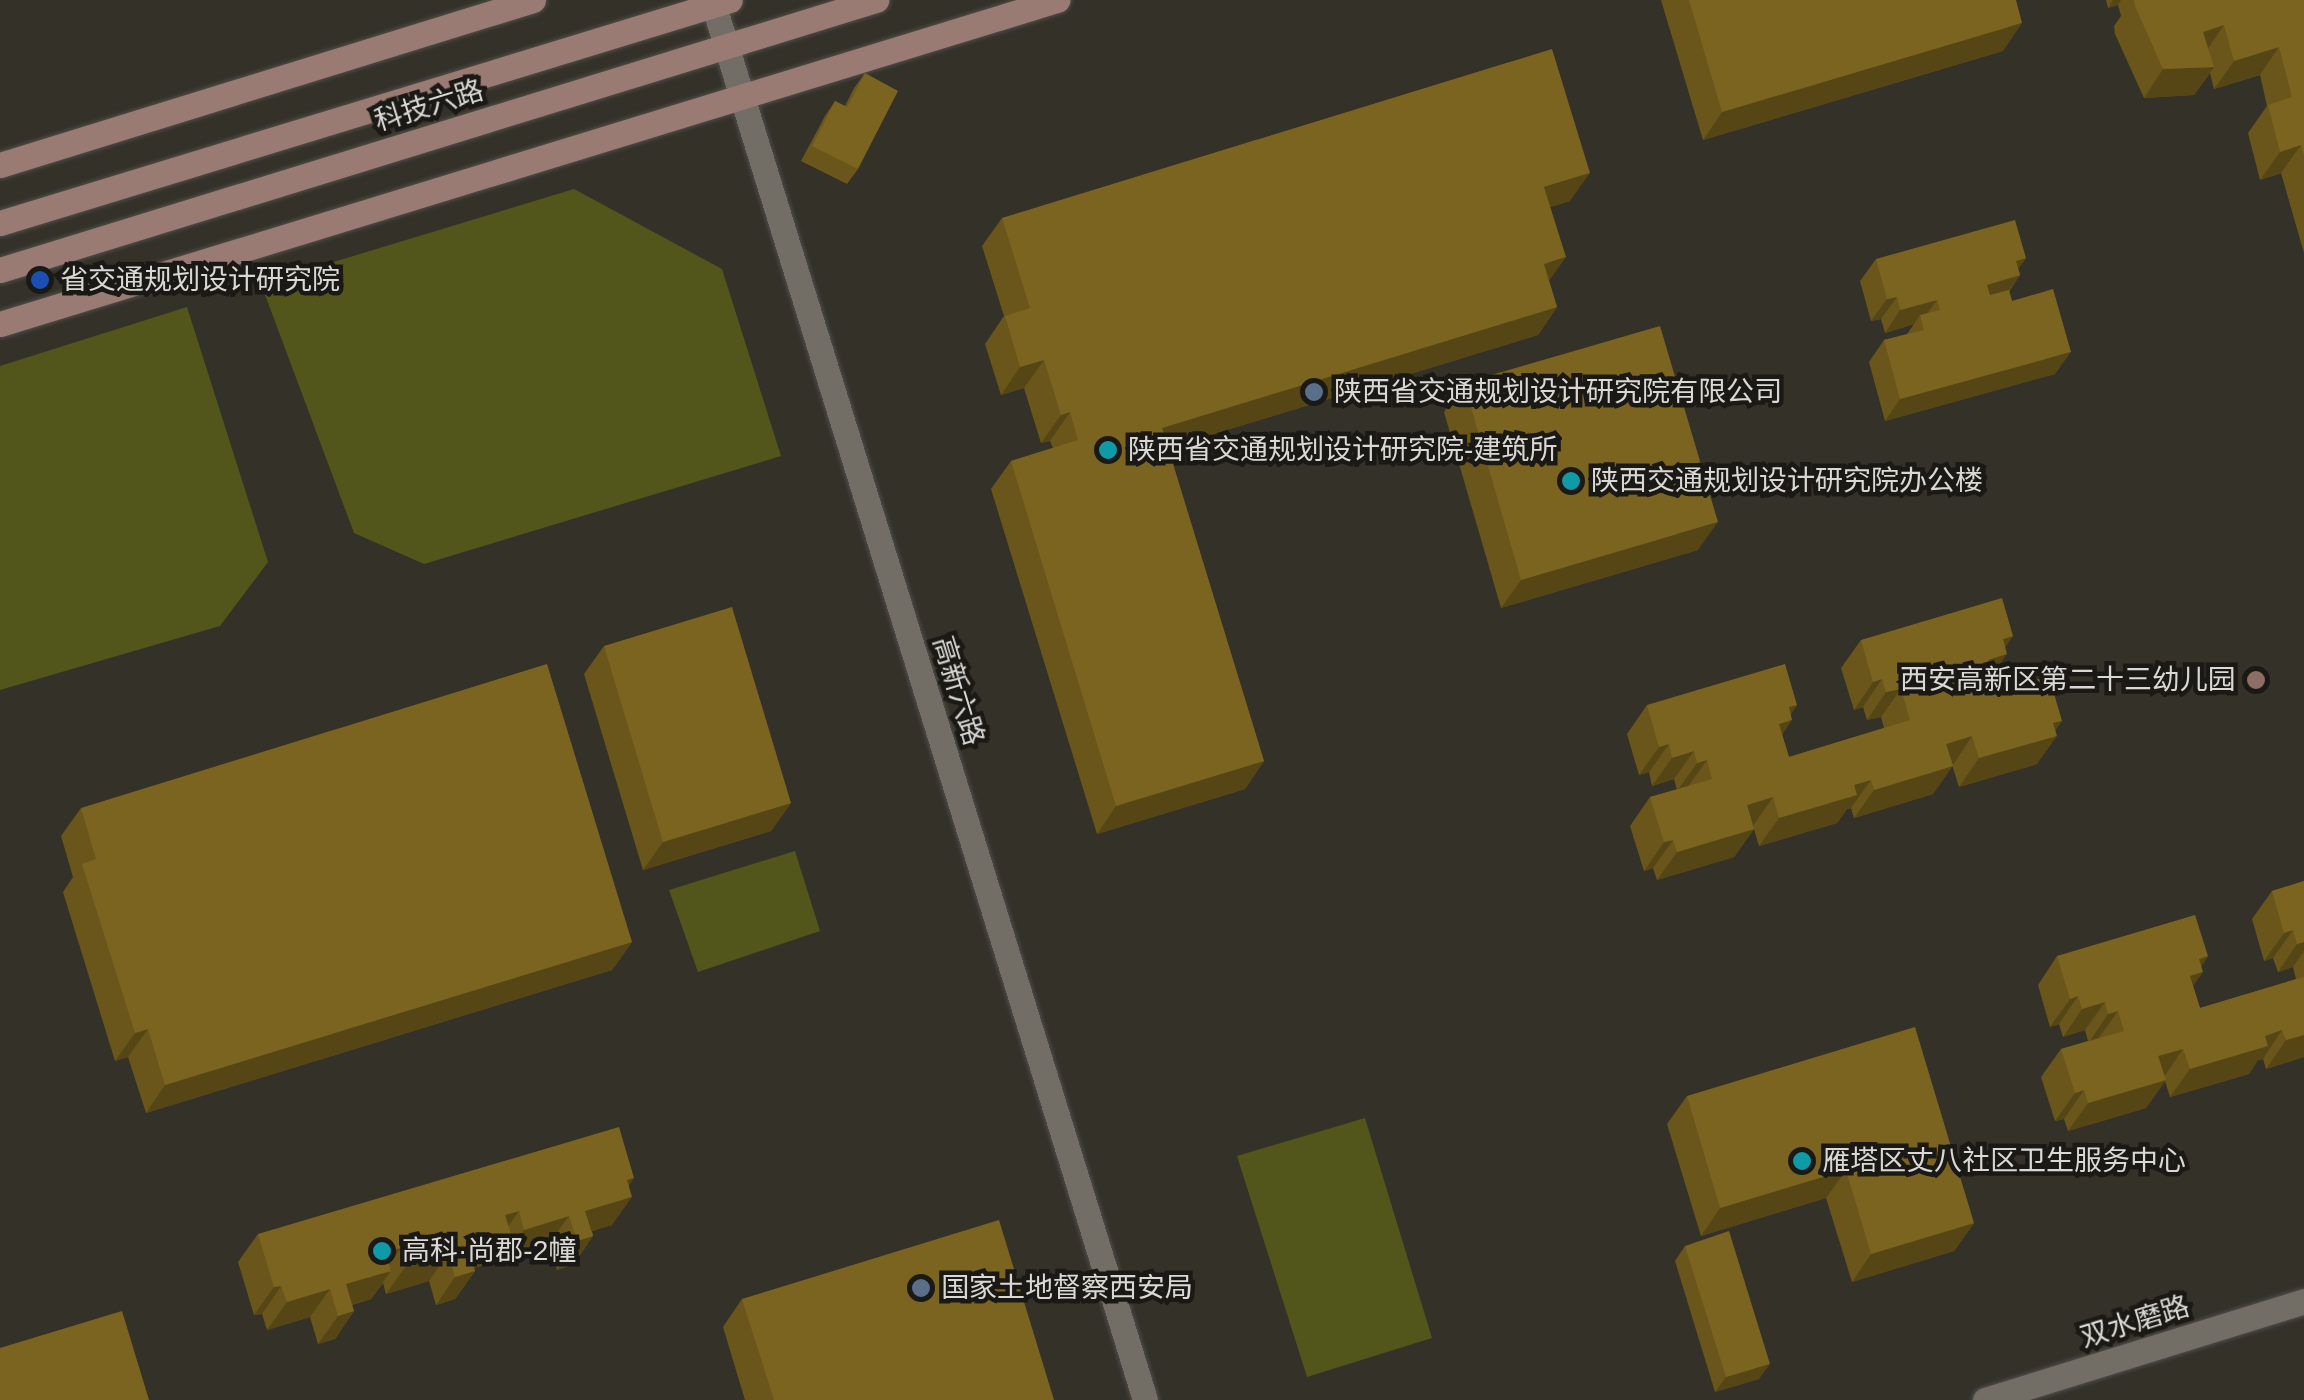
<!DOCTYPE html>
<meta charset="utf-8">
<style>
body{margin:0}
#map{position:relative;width:2304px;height:1400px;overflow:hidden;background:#343129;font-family:Helvetica,"Noto Sans SC",sans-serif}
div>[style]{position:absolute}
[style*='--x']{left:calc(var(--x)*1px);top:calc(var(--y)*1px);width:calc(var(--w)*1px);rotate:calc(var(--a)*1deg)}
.green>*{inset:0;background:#53561b}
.roads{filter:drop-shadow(0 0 2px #514e48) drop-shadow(0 0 2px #514e48)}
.tertiary>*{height:25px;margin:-12.5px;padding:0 12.5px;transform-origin:12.5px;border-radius:12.5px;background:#726e65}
.secondary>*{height:25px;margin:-12.5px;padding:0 12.5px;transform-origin:12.5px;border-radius:12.5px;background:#997b73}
.wall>*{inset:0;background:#6a561b}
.shaded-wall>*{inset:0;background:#564616}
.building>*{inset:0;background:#7b641f}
.dots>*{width:28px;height:28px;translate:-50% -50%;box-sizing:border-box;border:5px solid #1b1916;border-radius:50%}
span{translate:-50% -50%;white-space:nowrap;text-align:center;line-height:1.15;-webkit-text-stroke:9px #1b1916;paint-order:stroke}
.street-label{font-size:28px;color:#d9d8d2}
.poi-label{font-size:28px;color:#d9d8d2}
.left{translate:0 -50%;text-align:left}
.right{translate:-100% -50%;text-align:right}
</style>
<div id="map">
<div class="green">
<i style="clip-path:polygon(574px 189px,722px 269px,781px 456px,424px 564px,354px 533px,261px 284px)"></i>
<i style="clip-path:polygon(187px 307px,268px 562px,220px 626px,0 690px,0 366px)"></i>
<i style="clip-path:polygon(795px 851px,820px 931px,698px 972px,669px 890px)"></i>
<i style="clip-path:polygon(1365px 1118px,1432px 1338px,1307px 1377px,1237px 1156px)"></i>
</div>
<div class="roads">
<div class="tertiary">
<i style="--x:712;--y:0;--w:1465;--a:72.81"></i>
<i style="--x:1985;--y:1400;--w:334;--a:-17.2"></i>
</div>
<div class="secondary">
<i style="--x:0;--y:165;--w:558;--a:-17.2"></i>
<i style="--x:0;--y:223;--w:763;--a:-16.99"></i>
<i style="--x:0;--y:270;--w:917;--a:-17.13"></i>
<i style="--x:0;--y:324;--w:1106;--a:-17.04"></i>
</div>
</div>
<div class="wall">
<i style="clip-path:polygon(1661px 0,2016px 0,2003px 51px,1703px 140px)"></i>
<i style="clip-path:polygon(2106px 0,2304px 0,2304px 253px,2281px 173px,2260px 180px,2248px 133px,2267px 106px,2260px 75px,2214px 89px,2210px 73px,2194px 95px,2144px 98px,2115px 34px,2114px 26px,2121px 16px,2118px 5px,2108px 8px)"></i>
<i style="clip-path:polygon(865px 73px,858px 169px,847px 184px,801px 161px,825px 116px,835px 101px,845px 106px,854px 88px)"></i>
<i style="clip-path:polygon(1570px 201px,1550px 207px,1549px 281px,1557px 307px,1538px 335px,1168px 448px,1264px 761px,1245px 789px,1097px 834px,991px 489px,1011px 461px,1053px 448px,1050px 441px,1041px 443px,1024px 388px,1001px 395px,985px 344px,1004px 316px,982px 246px,1002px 218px)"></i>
<i style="clip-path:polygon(2026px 258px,2018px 269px,2020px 275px,2009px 292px,2012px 301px,2055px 374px,1885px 421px,1869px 362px,1884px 340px,1907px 334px,1914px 324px,1885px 333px,1881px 319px,1871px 321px,1860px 281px,1876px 259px)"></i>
<i style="clip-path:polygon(1464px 383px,1698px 550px,1501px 608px,1444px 412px)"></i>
<i style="clip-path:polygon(2013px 636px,2005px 647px,1988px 682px,1982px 688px,1984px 695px,2055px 731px,2037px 764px,1959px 787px,1952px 765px,1933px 794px,1854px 818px,1851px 808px,1847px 809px,1837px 823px,1759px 846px,1754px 829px,1734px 857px,1657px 880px,1653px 868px,1644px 871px,1630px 826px,1650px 797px,1677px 790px,1674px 779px,1652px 786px,1649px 772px,1639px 775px,1627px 734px,1647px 705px,1797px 705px,1791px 714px,1782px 735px,1789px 757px,1884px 728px,1881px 717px,1867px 720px,1863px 707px,1854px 710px,1841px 668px,1861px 640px)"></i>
<i style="clip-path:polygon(604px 646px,791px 803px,771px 831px,643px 870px,584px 674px)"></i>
<i style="clip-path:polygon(81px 808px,632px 942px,612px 970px,146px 1113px,128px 1057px,115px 1061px,63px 892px,73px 877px,61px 836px)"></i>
<i style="clip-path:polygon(2304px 881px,2304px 1057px,2266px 1069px,2263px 1059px,2258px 1060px,2249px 1074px,2170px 1097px,2165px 1081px,2146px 1108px,2068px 1131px,2064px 1119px,2055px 1121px,2041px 1077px,2061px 1049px,2088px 1041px,2085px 1030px,2063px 1037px,2059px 1024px,2050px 1027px,2038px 985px,2057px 956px,2208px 956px,2201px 966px,2193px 986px,2200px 1008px,2296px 979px,2293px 967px,2278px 972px,2273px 958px,2264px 961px,2252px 919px,2272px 891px)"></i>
<i style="clip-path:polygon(1687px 1096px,1974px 1223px,1954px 1251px,1852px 1282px,1826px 1198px,1701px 1236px,1667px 1124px)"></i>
<i style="clip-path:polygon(629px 1185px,612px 1225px,592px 1231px,593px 1236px,573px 1265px,557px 1270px,549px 1244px,504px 1258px,502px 1248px,491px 1263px,474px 1268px,475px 1271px,455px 1299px,436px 1305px,429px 1281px,386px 1294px,383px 1283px,371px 1299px,352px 1305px,354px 1311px,335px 1339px,318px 1344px,310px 1317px,267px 1330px,262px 1314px,254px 1315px,238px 1262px,258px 1234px)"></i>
<i style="clip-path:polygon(1685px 1246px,1759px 1379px,1715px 1392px,1675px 1261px)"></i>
<i style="clip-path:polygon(742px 1299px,1054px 1400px,745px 1400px,723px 1327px)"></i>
</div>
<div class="shaded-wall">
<i style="clip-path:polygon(2113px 0,2121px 0,2118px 5px,2108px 8px)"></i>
<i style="clip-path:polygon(2022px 23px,2003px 51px,1703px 140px,1722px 112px)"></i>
<i style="clip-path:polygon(2224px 25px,2205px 53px,2203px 32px)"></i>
<i style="clip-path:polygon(2279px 47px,2260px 75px,2214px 89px,2234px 61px)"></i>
<i style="clip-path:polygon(2214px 67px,2194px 95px,2144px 98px,2163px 69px)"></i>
<i style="clip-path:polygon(2301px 145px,2281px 173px,2260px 180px,2280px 152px)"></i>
<i style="clip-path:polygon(1590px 173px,1570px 201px,1524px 215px,1544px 187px)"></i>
<i style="clip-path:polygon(1566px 257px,1546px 285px,1544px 264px)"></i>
<i style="clip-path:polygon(2026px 258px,2012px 278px,2020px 275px,2005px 297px,1971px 307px,1987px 285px,2016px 261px)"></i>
<i style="clip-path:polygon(1897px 297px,1881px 319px,1871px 321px,1887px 299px)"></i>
<i style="clip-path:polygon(1937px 300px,1922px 321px,1920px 315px,1914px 324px,1885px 333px,1900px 310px)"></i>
<i style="clip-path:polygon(1557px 307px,1538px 335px,1142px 456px,1162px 428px)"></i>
<i style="clip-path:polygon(2071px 352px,2055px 374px,1885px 421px,1900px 399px)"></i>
<i style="clip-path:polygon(1044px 360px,1024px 388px,1001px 395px,1020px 367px)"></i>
<i style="clip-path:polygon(1070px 412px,1050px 441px,1041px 443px,1061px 415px)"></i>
<i style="clip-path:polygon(1718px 522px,1698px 550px,1501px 608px,1521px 580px)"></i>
<i style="clip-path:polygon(2013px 636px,1999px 656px,2007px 654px,1973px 701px,1969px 688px,2003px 639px)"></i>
<i style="clip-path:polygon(1882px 679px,1863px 707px,1854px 710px,1873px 682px)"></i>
<i style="clip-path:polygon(1901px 689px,1881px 717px,1867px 720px,1886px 692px)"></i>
<i style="clip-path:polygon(1797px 705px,1785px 722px,1792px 720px,1773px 748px,1759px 752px,1789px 707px)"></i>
<i style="clip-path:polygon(2062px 721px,2051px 737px,2057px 736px,2037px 764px,1959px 787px,1979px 758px,2053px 723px)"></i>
<i style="clip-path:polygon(1972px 736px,1953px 765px,1946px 744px)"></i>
<i style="clip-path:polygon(1669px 744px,1649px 772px,1639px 775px,1659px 747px)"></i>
<i style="clip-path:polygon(1694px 751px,1674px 779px,1652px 786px,1672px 758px)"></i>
<i style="clip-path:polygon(1707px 760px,1687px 788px,1677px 791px,1697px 763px)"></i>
<i style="clip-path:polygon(1264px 761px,1245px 789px,1097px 834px,1116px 806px)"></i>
<i style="clip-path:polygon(1953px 766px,1933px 794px,1854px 818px,1874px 790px)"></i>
<i style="clip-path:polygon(1871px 780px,1851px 808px,1847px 809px,1837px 823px,1759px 846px,1779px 818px,1854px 785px)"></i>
<i style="clip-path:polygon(1773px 797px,1753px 826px,1747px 805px)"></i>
<i style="clip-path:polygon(791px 803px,771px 831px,643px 870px,663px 842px)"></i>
<i style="clip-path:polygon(1754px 829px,1734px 857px,1657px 880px,1677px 852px)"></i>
<i style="clip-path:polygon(1673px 840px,1653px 868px,1644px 871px,1664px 842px)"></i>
<i style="clip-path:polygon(2293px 930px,2273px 958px,2264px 961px,2284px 933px)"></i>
<i style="clip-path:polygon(632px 942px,612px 970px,146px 1113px,165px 1085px)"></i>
<i style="clip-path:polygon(2304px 942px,2304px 951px,2293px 967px,2278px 972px,2297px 944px)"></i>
<i style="clip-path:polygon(2208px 956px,2196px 974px,2203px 972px,2183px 1000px,2183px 986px,2199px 959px)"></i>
<i style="clip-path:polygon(2078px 996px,2059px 1024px,2050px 1027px,2070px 999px)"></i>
<i style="clip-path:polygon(2105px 1002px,2085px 1030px,2063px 1037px,2082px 1009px)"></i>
<i style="clip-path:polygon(2118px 1011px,2098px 1039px,2089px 1042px,2108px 1014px)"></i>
<i style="clip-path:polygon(148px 1029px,128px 1057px,115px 1061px,135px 1033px)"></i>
<i style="clip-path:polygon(2282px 1030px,2263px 1059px,2258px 1060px,2249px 1074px,2170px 1097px,2190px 1069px,2265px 1036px)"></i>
<i style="clip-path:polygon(2304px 1035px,2304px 1057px,2266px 1069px,2286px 1040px)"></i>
<i style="clip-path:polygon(2183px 1049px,2164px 1077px,2158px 1056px)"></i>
<i style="clip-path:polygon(2166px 1080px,2146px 1108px,2068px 1131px,2088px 1103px)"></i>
<i style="clip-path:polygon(2084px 1090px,2064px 1119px,2055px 1121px,2075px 1093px)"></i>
<i style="clip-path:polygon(1846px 1170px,1826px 1198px,1701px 1236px,1720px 1208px)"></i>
<i style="clip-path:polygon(634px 1178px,618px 1201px,632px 1197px,612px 1225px,575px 1236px,585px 1211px,627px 1180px)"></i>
<i style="clip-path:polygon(519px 1211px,500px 1238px,511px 1234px,491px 1263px,454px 1274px,468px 1248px,505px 1215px)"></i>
<i style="clip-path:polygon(569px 1216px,549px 1244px,504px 1258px,524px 1230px)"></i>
<i style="clip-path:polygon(1974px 1223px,1954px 1251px,1852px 1282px,1871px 1254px)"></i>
<i style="clip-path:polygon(593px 1236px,573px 1265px,557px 1270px,577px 1241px)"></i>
<i style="clip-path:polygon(401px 1248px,382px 1274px,391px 1271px,371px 1299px,336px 1309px,346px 1284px,385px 1252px)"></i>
<i style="clip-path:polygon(448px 1253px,429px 1281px,386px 1294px,406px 1266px)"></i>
<i style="clip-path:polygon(475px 1271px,455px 1299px,436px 1305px,455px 1277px)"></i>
<i style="clip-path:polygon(281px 1286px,262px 1314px,254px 1315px,274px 1287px)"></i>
<i style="clip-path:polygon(330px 1289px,310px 1317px,267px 1330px,287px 1302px)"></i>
<i style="clip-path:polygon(354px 1311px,335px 1339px,318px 1344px,338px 1316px)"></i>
<i style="clip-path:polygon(1770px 1364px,1759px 1379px,1715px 1392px,1726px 1377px)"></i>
</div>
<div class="building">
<i style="clip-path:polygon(1689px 0,2016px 0,2022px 23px,1722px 112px)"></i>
<i style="clip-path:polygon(2134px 0,2304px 0,2304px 156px,2301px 145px,2280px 152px,2268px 105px,2292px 97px,2279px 47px,2234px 61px,2224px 25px,2203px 32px,2214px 67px,2163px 69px,2135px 6px)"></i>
<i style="clip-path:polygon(1552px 49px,1590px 173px,1544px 187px,1566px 257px,1544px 264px,1557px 307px,1162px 428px,1264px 761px,1116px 806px,1011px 461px,1078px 440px,1070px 412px,1061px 415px,1044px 360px,1020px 367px,1005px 316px,1030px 308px,1002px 218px)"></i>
<i style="clip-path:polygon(865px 73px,898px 91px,858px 169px,812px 146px,835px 101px,847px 107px)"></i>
<i style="clip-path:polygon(2015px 220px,2026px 258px,2016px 261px,2020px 275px,1987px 285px,1990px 295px,2009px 290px,2012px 301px,2053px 289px,2071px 352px,1900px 399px,1884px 340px,1924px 330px,1920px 315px,1940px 310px,1937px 300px,1900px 310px,1897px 297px,1887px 299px,1876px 259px)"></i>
<i style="clip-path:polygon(1660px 326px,1718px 522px,1521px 580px,1464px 383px)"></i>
<i style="clip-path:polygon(2002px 598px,2013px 636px,2003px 639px,2007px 654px,1988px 660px,1992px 673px,1979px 677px,1984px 695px,2049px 676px,2062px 721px,2053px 723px,2057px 736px,1979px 758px,1972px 736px,1946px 744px,1953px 766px,1874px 790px,1871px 780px,1854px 785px,1857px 795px,1779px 818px,1773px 797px,1747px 805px,1754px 829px,1677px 852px,1673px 840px,1664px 842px,1650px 797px,1712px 779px,1707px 760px,1697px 763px,1694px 751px,1672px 758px,1669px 744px,1659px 747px,1647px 705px,1785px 664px,1797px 705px,1789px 707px,1792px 720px,1779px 724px,1789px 757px,1910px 720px,1901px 689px,1886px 692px,1882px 679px,1873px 682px,1861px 640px)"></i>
<i style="clip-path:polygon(732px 607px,791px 803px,663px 842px,604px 646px)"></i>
<i style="clip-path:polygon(547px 664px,632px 942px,165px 1085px,148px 1029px,135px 1033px,82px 864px,96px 859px,81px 808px)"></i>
<i style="clip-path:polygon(2304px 881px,2304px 942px,2297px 944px,2293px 930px,2284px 933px,2272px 891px)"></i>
<i style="clip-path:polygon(2195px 915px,2208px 956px,2199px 959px,2203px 972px,2190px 976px,2200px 1008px,2304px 977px,2304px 1035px,2286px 1040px,2282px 1030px,2265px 1036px,2268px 1046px,2190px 1069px,2183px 1049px,2158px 1056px,2166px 1080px,2088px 1103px,2084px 1090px,2075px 1093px,2061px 1049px,2124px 1031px,2118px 1011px,2108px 1014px,2105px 1002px,2082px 1009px,2078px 996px,2070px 999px,2057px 956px)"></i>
<i style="clip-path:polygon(1915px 1027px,1974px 1223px,1871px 1254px,1846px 1170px,1720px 1208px,1687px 1096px)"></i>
<i style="clip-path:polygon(619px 1127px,634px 1178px,627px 1180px,632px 1197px,585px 1211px,593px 1236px,577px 1241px,569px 1216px,524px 1230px,519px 1211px,505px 1215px,511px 1234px,468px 1248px,475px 1271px,455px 1277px,448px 1253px,406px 1266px,401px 1248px,385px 1252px,391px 1271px,346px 1284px,354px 1311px,338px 1316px,330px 1289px,287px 1302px,281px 1286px,274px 1287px,258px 1234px)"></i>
<i style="clip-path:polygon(999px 1220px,1054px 1400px,774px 1400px,742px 1299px)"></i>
<i style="clip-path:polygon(1729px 1231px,1770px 1364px,1726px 1377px,1685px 1246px)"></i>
<i style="clip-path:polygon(122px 1311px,149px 1400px,0 1400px,0 1348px)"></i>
</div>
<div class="dots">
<i style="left:40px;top:280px;background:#1a4fb4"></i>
<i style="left:1314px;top:392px;background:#5c6f8a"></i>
<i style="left:1108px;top:450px;background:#0f9aa8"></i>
<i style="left:1571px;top:481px;background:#0f9aa8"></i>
<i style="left:2256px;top:680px;background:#8d6e63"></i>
<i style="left:1802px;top:1161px;background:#0f9aa8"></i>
<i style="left:382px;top:1251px;background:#0f9aa8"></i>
<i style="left:921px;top:1288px;background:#5c6f8a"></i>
</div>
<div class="street-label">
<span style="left:429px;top:106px;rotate:-17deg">科技六路</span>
<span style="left:958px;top:691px;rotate:73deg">高新六路</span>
<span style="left:2135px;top:1322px;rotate:-17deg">双水磨路</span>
</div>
<div class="poi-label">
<span class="left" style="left:60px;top:280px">省交通规划设计研究院</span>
<span class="left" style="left:1334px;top:392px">陕西省交通规划设计研究院有限公司</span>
<span class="left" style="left:1128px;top:450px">陕西省交通规划设计研究院-建筑所</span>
<span class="left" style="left:1591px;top:481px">陕西交通规划设计研究院办公楼</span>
<span class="right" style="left:2236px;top:680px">西安高新区第二十三幼儿园</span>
<span class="left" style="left:1822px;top:1161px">雁塔区丈八社区卫生服务中心</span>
<span class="left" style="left:402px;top:1251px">高科·尚郡-2幢</span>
<span class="left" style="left:941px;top:1288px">国家土地督察西安局</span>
</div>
</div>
